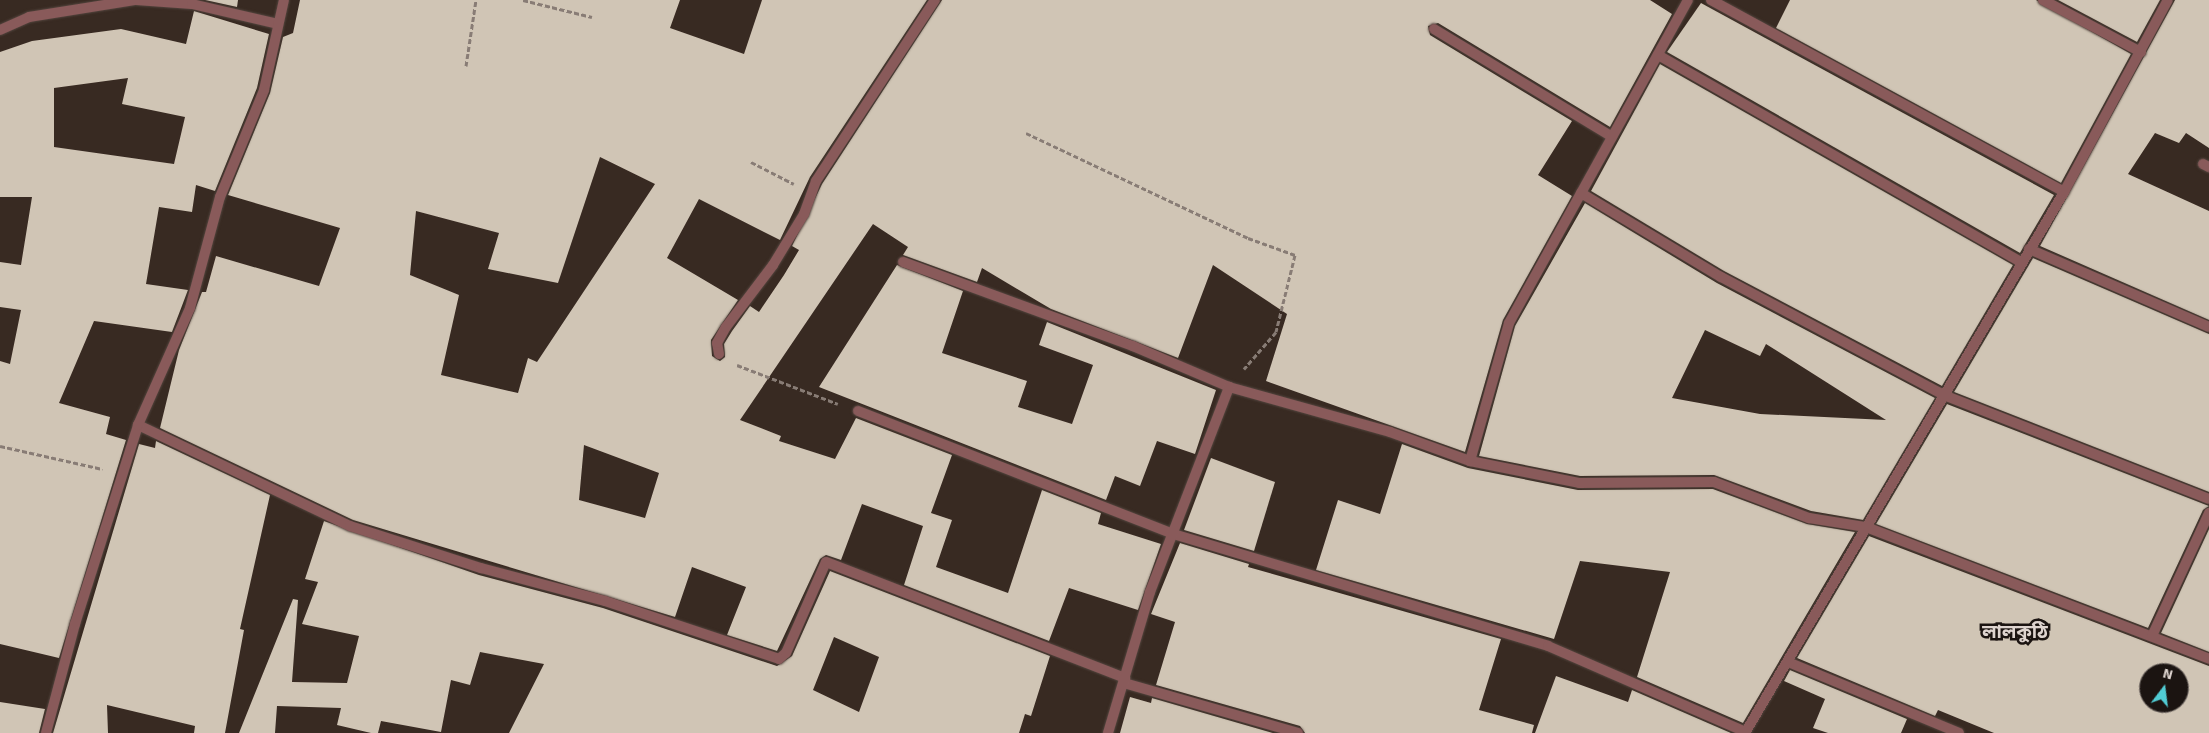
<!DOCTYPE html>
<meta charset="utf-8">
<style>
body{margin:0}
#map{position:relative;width:2209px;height:733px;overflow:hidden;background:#382a22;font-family:Signika,"Noto Sans Bengali",sans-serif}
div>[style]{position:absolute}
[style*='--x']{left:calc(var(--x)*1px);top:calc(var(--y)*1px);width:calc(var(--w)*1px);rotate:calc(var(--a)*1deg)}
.building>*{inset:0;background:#d0c5b5}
.path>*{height:3px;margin-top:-1.5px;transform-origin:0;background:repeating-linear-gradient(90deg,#887c75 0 5px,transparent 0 7.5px)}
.roads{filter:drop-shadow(0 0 1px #53453e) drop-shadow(0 0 1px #53453e)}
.street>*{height:10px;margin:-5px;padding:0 5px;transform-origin:5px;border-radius:5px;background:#895a5a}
span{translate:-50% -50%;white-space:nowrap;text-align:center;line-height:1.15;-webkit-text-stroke:5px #1b1411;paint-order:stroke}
.district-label{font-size:19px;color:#ded4cf;font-weight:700}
.north{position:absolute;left:2139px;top:663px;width:50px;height:50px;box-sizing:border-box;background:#1b1411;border:1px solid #69615d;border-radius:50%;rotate:15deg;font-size:14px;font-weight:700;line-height:20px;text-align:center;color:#ded4cf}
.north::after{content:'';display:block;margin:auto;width:18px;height:22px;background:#51ccd4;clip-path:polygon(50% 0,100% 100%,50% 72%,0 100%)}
</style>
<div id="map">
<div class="building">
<i style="clip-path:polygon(205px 0,238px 0,237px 7px)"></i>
<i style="clip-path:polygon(evenodd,300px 0,680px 0,670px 28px,744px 54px,762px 0,927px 0,810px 177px,780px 240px,699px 199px,667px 258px,738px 300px,711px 340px,712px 356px,720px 361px,725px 357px,724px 344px,732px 331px,750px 306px,759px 312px,784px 275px,799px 250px,792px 246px,822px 184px,942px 0,1650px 0,1672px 14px,1610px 127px,1438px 23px,1428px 26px,1430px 35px,1572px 121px,1538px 175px,1572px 196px,1503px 320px,1465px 452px,1266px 381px,1287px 314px,1213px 265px,1178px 358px,1051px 309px,982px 268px,977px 282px,903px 255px,908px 247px,873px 224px,740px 420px,781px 436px,779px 441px,835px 459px,856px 418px,952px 455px,931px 513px,952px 520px,936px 567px,1008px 593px,1042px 490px,1101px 513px,1098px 524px,1161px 544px,1138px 610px,1069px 588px,1049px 641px,904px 585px,923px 526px,862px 504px,841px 560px,826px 555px,820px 559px,777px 651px,727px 635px,746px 587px,692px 567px,675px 617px,353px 520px,160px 428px,179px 350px,202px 292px,206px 292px,216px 256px,319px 286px,340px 228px,228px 195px,270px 93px,283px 37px,293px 33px,300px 0,600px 157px,655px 184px,537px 362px,528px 358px,518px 393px,441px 375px,459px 295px,410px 275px,416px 211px,499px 233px,488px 269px,558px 283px,600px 157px,300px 0,584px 445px,659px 473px,645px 518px,579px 500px,584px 445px)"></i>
<i style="clip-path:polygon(1790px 0,2036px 0,2131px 54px,2061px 183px,1776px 28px)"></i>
<i style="clip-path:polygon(2058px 0,2160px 0,2137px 42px)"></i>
<i style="clip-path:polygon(2175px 0,2209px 0,2209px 148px,2186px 133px,2179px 143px,2155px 133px,2128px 174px,2209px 211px,2209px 320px,2040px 246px)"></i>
<i style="clip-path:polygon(1701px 3px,2054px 195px,2020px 253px,1667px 52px)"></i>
<i style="clip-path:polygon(evenodd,194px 11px,269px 34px,257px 88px,215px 191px,196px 185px,192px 212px,159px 207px,146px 284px,188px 290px,172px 332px,94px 321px,59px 403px,110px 417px,106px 434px,126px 440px,59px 658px,0 644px,0 361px,10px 364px,21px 310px,0 307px,0 262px,21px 265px,32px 197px,0 197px,0 52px,32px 41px,121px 29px,186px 44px,194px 11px,128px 78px,122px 104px,185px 117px,174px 164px,54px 147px,54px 88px,128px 78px)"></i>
<i style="clip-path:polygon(1660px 64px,2013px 265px,1942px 386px,1724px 271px,1591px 191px)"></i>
<i style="clip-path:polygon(evenodd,1585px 203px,1717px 283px,1935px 398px,1863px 520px,1811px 511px,1714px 475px,1580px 476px,1479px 456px,1515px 326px,1585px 203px,1705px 330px,1760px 356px,1766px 344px,1886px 420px,1760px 414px,1672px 398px,1705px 330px)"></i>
<i style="clip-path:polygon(2033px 258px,2209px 334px,2209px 492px,1954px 392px)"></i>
<i style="clip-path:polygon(897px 265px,963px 291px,942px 353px,1027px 381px,1018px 407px,1072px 424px,1093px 365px,1039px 345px,1047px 322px,1216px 390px,1195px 454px,1157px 441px,1140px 486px,1115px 476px,1106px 500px,819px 387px)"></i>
<i style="clip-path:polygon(1947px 404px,2209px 506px,2203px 510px,2148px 628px,1876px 524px)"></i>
<i style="clip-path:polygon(156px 441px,270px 495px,240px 629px,244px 630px,225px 733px,194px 733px,195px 726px,107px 705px,108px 733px,53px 733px,139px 444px,155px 448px)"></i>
<i style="clip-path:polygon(1402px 444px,1468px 468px,1578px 490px,1713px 489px,1807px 524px,1855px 532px,1743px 723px,1637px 677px,1670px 572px,1580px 561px,1554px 639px,1316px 570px,1338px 500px,1380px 514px)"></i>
<i style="clip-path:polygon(1211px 458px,1275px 482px,1254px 551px,1184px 530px)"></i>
<i style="clip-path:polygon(evenodd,324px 521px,479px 575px,603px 608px,777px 666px,792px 656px,830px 571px,1050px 656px,1031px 716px,1025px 714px,1019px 733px,509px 733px,544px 664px,480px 652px,470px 685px,451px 680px,441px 732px,381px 721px,378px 733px,371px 733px,337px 725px,341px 708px,277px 706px,275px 733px,239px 733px,293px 599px,298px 600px,292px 682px,347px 683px,359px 636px,302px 624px,318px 582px,305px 579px,324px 521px,834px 637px,879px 657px,859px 712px,813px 690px,834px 637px)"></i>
<i style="clip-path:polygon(2209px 529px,2209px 652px,2161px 633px)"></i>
<i style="clip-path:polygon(evenodd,1869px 536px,2209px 666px,2209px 733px,1994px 733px,1938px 710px,1935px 716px,1797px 658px,1869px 536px,2149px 673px,2179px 673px,2179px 703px,2149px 703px,2149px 673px)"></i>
<i style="clip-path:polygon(1180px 543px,1249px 564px,1248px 567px,1501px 639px,1479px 710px,1534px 725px,1532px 733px,1305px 733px,1300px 726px,1156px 685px,1175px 622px,1151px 614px)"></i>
<i style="clip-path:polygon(1790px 670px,1907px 719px,1901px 733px,1828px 733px,1813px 728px,1825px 699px,1784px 681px)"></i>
<i style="clip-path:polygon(1556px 676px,1628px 702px,1632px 690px,1731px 733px,1535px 733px)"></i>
<i style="clip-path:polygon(1130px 697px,1151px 703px,1152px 698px,1273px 733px,1120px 733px)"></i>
<i style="clip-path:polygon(0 702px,45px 709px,39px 733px,0 733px)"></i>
</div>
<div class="path">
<i style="--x:523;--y:0;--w:71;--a:13.8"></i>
<i style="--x:466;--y:66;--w:67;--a:-81.4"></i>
<i style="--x:1026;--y:133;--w:246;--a:25.3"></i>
<i style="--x:1248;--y:238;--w:50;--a:19.9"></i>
<i style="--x:1295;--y:255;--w:79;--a:103.9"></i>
<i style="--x:1276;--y:332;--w:49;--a:130.9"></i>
<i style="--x:751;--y:162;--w:48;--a:27.1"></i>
<i style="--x:737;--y:365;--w:108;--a:21.1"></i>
<i style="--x:0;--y:446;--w:105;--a:12.7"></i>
</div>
<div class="roads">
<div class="street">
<i style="--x:136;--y:0;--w:56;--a:4.1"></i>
<i style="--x:192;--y:4;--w:88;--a:13.1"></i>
<i style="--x:1711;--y:0;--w:402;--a:28.5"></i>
<i style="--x:2043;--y:0;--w:111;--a:28"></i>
<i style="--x:1434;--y:29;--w:208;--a:31.2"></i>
<i style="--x:0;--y:30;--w:32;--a:-24"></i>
<i style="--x:29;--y:17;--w:107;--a:-9.1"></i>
<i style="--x:1658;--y:55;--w:418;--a:29.7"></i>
<i style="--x:2203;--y:164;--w:7;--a:27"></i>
<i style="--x:1581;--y:193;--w:163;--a:31"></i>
<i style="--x:1721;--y:277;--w:255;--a:27.9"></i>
<i style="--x:1946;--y:396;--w:282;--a:21.4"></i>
<i style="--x:2029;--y:249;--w:196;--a:23.4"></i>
<i style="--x:903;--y:262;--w:245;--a:20.1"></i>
<i style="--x:1133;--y:346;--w:104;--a:23.1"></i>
<i style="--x:1229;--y:387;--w:167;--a:15.6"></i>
<i style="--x:1390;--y:432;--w:85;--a:19.9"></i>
<i style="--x:1470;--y:461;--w:111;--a:11.4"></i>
<i style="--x:1579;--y:483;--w:135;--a:-0.4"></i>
<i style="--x:1714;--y:482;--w:102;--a:20.8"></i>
<i style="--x:1809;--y:518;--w:58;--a:9"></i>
<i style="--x:1866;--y:527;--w:368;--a:21"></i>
<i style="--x:719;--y:354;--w:11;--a:-100"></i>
<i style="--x:717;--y:343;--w:18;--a:-61"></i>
<i style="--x:726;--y:327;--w:78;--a:-52.8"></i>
<i style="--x:773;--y:265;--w:60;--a:-58.7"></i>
<i style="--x:804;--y:214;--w:35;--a:-70"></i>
<i style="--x:816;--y:181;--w:217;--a:-56.7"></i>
<i style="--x:858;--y:411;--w:338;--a:21.3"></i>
<i style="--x:1173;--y:534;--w:391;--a:16.6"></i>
<i style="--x:1548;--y:646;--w:216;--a:23.5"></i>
<i style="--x:138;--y:425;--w:235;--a:25.5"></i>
<i style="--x:350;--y:526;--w:138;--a:17.8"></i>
<i style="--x:481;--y:568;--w:128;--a:14.9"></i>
<i style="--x:605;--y:601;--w:183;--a:18.4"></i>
<i style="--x:779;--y:659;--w:9;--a:-41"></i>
<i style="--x:786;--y:653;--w:99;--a:-66.3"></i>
<i style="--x:826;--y:562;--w:321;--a:21.2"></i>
<i style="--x:1470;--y:461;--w:143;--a:-74.2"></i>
<i style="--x:1509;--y:323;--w:369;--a:-61"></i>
<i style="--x:2152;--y:636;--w:136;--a:-65.1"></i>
<i style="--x:1788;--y:662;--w:185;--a:22.5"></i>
<i style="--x:1124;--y:683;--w:181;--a:16"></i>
<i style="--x:46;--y:733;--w:113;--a:-75.1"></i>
<i style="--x:75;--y:624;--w:209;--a:-72.4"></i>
<i style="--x:138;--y:425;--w:128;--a:-66"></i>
<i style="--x:190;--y:308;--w:115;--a:-74.9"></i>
<i style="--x:220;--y:197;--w:116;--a:-67.6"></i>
<i style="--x:264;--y:90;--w:92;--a:-77.5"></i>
<i style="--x:1108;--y:733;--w:147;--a:-73.4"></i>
<i style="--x:1150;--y:592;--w:220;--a:-68.9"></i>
<i style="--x:1745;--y:733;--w:628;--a:-59.47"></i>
<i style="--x:2064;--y:192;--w:218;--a:-61.6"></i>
</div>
</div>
<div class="district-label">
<span style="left:2015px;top:633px">লালকুঠি</span>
</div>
<div class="north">N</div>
</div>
